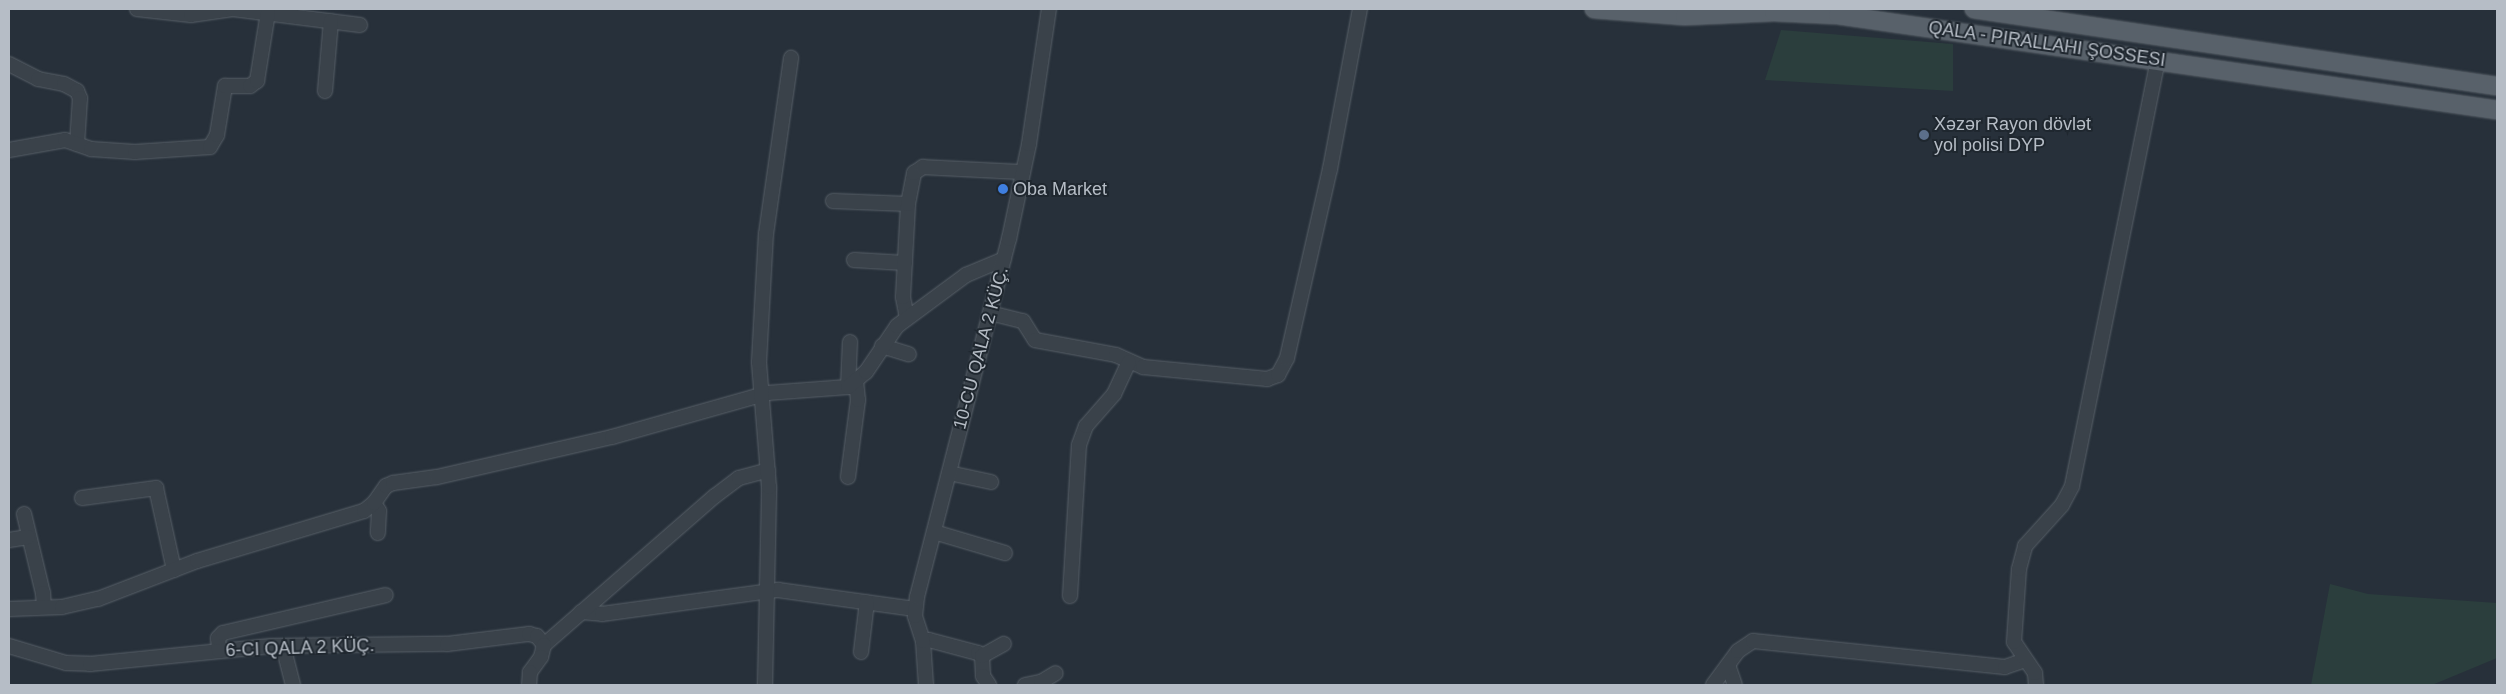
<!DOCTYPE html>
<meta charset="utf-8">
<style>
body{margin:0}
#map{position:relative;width:2506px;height:694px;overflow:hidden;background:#27303a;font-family:Arial,sans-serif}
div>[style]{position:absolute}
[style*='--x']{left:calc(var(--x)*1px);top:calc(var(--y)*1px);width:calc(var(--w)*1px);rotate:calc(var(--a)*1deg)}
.green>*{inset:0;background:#2b3e3d}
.roads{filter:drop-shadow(0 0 1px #586068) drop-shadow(0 0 1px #586068)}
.minor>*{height:14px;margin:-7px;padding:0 7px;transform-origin:7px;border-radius:7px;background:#3a424a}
.major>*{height:18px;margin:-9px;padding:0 9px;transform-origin:9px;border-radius:9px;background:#58616a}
.dots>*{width:14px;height:14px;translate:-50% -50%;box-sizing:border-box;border:2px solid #1f272f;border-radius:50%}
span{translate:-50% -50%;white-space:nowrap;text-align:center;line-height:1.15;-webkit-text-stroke:4px #1f272f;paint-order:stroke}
.street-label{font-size:18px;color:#b6bdc6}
.poi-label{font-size:18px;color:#b6bdc6}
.left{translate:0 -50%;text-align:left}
.frame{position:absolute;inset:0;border:10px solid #b6bdc6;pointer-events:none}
</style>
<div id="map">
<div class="green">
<i style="clip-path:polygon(1781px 30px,1953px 44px,1953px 91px,1765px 80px)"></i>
<i style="clip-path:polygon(2330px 584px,2368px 594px,2497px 603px,2497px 658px,2432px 685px,2311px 685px)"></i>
</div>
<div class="roads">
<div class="minor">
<i style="--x:137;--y:9;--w:54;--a:6.3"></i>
<i style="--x:191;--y:15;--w:42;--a:-8.1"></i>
<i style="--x:233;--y:9;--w:128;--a:7.2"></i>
<i style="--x:9;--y:64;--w:33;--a:27"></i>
<i style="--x:38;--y:79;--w:26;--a:11"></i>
<i style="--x:64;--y:84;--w:15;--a:28"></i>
<i style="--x:77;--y:91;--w:8;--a:67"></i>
<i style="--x:80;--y:98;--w:46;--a:93.7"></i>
<i style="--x:325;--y:91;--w:70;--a:-85.1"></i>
<i style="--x:9;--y:150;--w:57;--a:-10.1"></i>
<i style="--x:65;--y:140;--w:28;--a:19"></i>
<i style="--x:91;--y:149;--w:44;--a:3.9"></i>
<i style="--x:135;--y:152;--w:75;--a:-3.8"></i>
<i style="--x:210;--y:147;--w:14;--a:-60"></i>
<i style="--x:217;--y:135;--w:50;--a:-80.7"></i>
<i style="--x:225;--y:86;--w:25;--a:0"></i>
<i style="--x:250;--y:86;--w:9;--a:-36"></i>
<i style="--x:257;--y:81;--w:70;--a:-80.9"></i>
<i style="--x:833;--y:201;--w:75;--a:2.3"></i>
<i style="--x:854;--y:260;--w:51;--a:3.4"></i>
<i style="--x:990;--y:313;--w:34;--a:14"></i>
<i style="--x:1023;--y:321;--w:22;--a:58"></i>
<i style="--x:1035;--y:340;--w:82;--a:10.5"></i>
<i style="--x:1116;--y:355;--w:30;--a:24"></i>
<i style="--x:1143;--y:367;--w:125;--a:5.5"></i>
<i style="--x:1267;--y:379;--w:12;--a:-20"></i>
<i style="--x:1278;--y:375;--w:19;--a:-62"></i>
<i style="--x:1287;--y:358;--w:194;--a:-77.2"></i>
<i style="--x:1330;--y:169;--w:163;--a:-79.4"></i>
<i style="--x:907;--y:318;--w:21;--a:-101"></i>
<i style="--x:903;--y:297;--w:93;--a:-86.9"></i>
<i style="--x:908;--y:204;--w:32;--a:-79"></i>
<i style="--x:914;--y:173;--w:11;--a:-34"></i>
<i style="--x:923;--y:167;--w:100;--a:2.9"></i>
<i style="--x:882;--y:346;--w:28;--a:17"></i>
<i style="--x:848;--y:387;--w:45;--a:-87.5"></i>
<i style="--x:949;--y:473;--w:43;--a:12.1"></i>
<i style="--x:848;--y:477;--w:78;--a:-82.6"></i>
<i style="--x:858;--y:400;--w:18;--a:-96"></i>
<i style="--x:82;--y:498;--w:75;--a:-7.7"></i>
<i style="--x:156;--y:488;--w:84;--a:77.6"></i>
<i style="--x:374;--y:503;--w:9;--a:58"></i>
<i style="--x:379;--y:511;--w:22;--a:93"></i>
<i style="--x:24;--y:514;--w:81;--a:76.5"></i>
<i style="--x:43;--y:593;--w:14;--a:86"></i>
<i style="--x:934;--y:532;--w:74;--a:16.5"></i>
<i style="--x:9;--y:540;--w:19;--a:-9"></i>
<i style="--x:1070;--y:596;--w:151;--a:-86.6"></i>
<i style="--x:1079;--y:445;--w:20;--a:-70"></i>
<i style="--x:1086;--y:426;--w:43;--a:-48.8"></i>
<i style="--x:1114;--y:394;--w:35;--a:-65"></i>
<i style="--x:9;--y:609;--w:53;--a:-2.2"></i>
<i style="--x:62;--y:607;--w:37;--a:-13"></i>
<i style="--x:98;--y:599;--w:106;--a:-21"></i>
<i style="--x:197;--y:561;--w:174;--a:-16.7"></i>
<i style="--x:364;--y:511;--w:13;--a:-39"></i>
<i style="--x:374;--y:503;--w:21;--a:-55"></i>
<i style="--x:386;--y:486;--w:8;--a:-23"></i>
<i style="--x:393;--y:483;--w:44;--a:-7.8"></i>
<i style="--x:437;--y:477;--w:180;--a:-12.9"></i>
<i style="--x:612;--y:437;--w:161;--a:-15.8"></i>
<i style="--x:767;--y:393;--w:81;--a:-4.2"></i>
<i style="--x:848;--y:387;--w:23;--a:-40"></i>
<i style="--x:866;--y:372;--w:55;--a:-56"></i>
<i style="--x:897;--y:326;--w:86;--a:-36.5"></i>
<i style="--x:966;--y:275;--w:41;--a:-22.8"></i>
<i style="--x:581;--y:612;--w:21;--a:5"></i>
<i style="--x:602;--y:614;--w:178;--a:-7.8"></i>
<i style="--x:778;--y:590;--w:138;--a:7.9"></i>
<i style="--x:923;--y:641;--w:6;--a:-9"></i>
<i style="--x:929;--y:640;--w:51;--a:14.9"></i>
<i style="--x:978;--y:653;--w:5;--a:37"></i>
<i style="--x:982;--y:656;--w:20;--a:87"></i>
<i style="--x:983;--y:676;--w:11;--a:56"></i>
<i style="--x:544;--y:645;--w:227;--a:-41.1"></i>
<i style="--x:715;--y:496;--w:30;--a:-37"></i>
<i style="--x:739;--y:478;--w:30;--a:-15"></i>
<i style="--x:9;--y:646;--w:59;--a:16.6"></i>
<i style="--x:66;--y:663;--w:24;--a:2"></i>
<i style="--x:90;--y:664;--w:182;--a:-5.7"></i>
<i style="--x:271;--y:646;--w:176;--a:-0.7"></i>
<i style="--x:447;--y:644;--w:83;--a:-7"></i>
<i style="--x:529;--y:634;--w:8;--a:14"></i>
<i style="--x:537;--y:636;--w:11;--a:52"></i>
<i style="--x:544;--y:645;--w:12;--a:104"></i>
<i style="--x:541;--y:657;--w:19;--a:126"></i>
<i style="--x:530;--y:672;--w:13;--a:94"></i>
<i style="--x:283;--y:646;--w:40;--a:75.6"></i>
<i style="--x:219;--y:651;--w:13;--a:-94"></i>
<i style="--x:218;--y:638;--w:7;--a:-45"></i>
<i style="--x:223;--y:633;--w:167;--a:-13.1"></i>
<i style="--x:861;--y:652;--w:50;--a:-83.2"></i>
<i style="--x:982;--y:656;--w:25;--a:-29"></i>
<i style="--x:1728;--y:665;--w:21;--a:71"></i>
<i style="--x:765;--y:685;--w:198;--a:-88.8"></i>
<i style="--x:769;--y:487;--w:125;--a:-94.6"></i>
<i style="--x:759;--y:362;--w:128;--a:-86.9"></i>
<i style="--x:766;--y:234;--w:178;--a:-81.9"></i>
<i style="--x:926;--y:685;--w:44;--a:-93.9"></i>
<i style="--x:923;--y:641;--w:26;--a:-108"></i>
<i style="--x:915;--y:616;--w:19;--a:-84"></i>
<i style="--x:917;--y:597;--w:370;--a:-75.6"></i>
<i style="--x:1009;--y:239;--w:97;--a:-78.1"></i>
<i style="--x:1029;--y:144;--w:136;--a:-81.6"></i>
<i style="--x:1025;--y:685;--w:16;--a:-11"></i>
<i style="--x:1041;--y:682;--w:17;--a:-31"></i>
<i style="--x:1713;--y:685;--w:42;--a:-53.7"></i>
<i style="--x:1738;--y:651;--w:18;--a:-34"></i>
<i style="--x:1753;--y:641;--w:253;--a:5.9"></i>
<i style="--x:2005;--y:667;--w:21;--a:-19"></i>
<i style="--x:2036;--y:685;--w:12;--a:-95"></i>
<i style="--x:2035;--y:673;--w:37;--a:-124"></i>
<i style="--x:2014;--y:642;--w:73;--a:-86.1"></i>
<i style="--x:2019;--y:569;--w:24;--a:-75"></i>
<i style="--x:2025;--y:546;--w:55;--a:-47.9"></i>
<i style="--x:2062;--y:505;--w:21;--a:-62"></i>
<i style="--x:2072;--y:486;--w:435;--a:-78.6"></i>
</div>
<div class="major">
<i style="--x:1594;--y:9;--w:91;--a:4.4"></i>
<i style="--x:1685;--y:16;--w:89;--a:-2.6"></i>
<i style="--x:1774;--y:12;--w:64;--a:2.7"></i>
<i style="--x:1838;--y:15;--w:666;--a:8.2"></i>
<i style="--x:1974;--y:9;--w:529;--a:8.38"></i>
</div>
</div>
<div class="dots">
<i style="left:1924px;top:135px;background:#5c6f8a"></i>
<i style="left:1003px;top:189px;background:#3f7fe0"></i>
</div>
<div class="street-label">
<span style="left:2047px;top:44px;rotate:8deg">QALA - PIRALLAHI ŞOSSESI</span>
<span style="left:981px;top:348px;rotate:-75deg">10-CU QALA 2 KÜÇ.</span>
<span style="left:300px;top:648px;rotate:-2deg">6-CI QALA 2 KÜÇ.</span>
</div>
<div class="poi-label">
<span class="left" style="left:1934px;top:135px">Xəzər Rayon dövlət<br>yol polisi DYP</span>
<span class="left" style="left:1013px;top:189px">Oba Market</span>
</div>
<div class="frame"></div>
</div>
